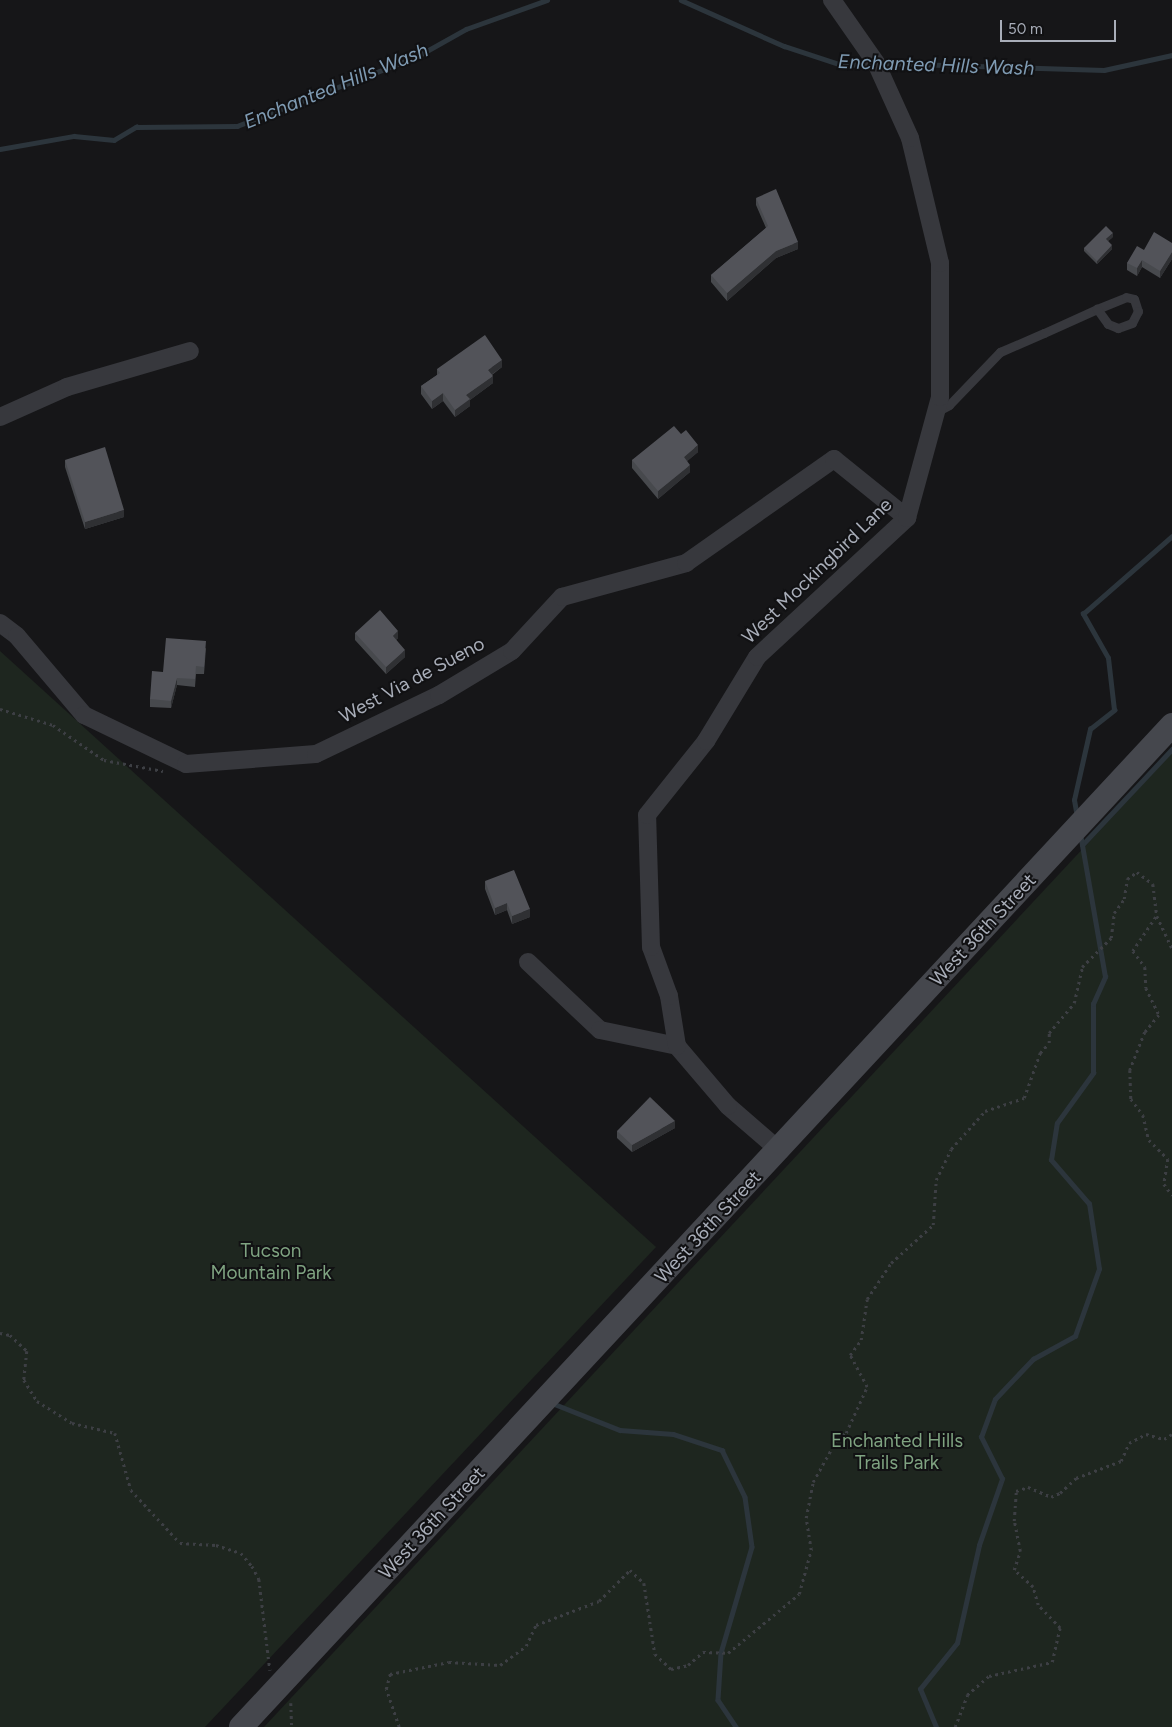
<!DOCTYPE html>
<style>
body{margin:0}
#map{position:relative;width:1172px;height:1727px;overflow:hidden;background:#161618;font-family:Figtree,sans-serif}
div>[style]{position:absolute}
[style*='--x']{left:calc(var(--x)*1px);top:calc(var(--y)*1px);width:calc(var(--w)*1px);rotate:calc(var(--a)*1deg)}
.green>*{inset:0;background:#1e261f}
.stream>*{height:4.5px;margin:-2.25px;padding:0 2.25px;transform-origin:2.25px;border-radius:2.25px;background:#2c353c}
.path>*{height:2.5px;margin-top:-1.25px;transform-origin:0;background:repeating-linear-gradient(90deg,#3d3f44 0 2.5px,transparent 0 6.5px)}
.lane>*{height:9px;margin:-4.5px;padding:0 4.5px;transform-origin:4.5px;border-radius:4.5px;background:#37383d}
.street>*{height:18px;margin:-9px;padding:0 9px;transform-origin:9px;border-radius:9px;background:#37383d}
.secondary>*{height:24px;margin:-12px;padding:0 12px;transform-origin:12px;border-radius:12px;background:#45474d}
.wall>*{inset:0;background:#47494d}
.shaded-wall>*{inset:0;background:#2f3033}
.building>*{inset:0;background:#525359}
span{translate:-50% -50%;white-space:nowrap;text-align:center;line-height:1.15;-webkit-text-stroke:4px #111113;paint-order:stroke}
.street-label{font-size:19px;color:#a8adb8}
.park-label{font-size:19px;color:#7fa381}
.water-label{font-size:20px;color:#7f9bb3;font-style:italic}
.scale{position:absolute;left:1000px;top:20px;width:116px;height:22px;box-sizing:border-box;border:2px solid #a8adb8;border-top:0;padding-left:6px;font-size:15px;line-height:18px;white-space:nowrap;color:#a8adb8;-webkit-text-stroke:4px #111113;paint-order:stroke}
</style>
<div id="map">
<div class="green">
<i style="clip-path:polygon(0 651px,656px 1247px,205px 1727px,0 1727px)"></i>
<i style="clip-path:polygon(1172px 753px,1172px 1727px,264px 1727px)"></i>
</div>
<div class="stream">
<i style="--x:681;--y:0;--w:113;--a:24.1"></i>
<i style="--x:784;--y:46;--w:61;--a:18.1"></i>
<i style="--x:842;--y:65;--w:28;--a:-2"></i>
<i style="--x:880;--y:63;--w:224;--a:1.8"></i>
<i style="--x:1104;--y:70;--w:70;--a:-12.4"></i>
<i style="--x:0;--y:149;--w:75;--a:-10"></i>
<i style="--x:74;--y:136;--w:40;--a:5.7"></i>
<i style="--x:114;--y:140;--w:26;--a:-31"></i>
<i style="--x:136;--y:127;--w:101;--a:-0.6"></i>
<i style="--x:237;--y:126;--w:192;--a:-21.1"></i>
<i style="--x:416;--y:57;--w:57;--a:-29.2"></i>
<i style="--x:466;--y:29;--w:86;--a:-19.7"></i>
<i style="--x:1077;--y:817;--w:17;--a:-100"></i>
<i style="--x:1074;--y:800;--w:73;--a:-77.3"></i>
<i style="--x:1090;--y:729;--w:31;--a:-38"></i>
<i style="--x:1114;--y:710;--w:52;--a:-96.6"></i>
<i style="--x:1108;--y:658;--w:51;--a:-119.6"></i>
<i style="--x:1083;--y:614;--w:118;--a:-41.2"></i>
<i style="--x:1082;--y:845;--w:132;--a:-46.8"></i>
<i style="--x:552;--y:1403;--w:73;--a:21.7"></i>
<i style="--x:620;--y:1430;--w:53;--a:4.3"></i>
<i style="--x:673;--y:1434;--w:52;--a:18.1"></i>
<i style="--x:722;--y:1450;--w:52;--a:63.9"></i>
<i style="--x:745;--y:1497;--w:50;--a:82"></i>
<i style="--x:752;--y:1547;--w:110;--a:106.3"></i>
<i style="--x:721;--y:1653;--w:47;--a:93.7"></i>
<i style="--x:718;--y:1700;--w:32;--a:56"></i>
<i style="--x:936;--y:1727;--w:41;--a:-112.8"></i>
<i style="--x:920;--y:1689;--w:59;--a:-51.2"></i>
<i style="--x:957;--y:1643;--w:100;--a:-77.3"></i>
<i style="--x:979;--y:1545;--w:70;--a:-70.8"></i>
<i style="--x:1002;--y:1479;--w:47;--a:-116.6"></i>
<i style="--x:981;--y:1437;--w:40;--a:-69.8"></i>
<i style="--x:995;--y:1399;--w:55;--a:-46.5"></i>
<i style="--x:1033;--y:1359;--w:48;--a:-28.7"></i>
<i style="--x:1075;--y:1336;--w:71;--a:-70.3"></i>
<i style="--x:1099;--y:1269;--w:66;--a:-98.7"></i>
<i style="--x:1089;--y:1204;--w:58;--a:-130.8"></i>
<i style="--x:1051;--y:1160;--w:37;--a:-81"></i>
<i style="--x:1057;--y:1123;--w:62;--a:-54.2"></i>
<i style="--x:1093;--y:1073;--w:69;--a:-90"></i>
<i style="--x:1093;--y:1004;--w:30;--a:-66"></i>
<i style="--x:1105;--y:977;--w:145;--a:-99.9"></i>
</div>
<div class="path">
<i style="--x:0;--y:709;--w:55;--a:16.8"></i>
<i style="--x:53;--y:725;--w:62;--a:34.5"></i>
<i style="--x:104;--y:760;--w:60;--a:10.6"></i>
<i style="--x:1156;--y:917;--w:41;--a:124.1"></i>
<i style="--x:1133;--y:951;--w:20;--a:53"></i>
<i style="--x:1145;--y:967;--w:21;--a:87"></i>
<i style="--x:1146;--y:988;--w:30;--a:64"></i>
<i style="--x:1159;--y:1015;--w:22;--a:129"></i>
<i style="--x:1145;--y:1032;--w:41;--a:111.5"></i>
<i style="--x:1130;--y:1070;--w:29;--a:88"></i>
<i style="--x:1131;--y:1099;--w:20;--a:53"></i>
<i style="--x:1143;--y:1115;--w:26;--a:77"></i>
<i style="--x:1149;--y:1140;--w:27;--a:45"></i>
<i style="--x:1168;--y:1159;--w:25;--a:99"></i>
<i style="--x:1164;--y:1184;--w:14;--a:54"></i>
<i style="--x:0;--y:1333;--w:10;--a:11"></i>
<i style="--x:10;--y:1335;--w:23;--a:43"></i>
<i style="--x:27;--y:1351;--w:29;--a:96"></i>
<i style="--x:24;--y:1380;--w:25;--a:58"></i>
<i style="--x:37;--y:1401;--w:41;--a:32.2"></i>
<i style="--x:72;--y:1423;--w:44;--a:13.1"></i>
<i style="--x:115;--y:1433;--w:59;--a:74.3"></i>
<i style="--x:131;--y:1490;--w:72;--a:47.2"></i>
<i style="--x:180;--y:1543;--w:36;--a:3"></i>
<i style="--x:216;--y:1545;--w:26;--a:18"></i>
<i style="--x:241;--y:1553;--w:17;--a:50"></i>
<i style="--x:252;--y:1566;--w:15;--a:62"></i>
<i style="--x:259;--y:1579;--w:92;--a:83.1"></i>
<i style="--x:291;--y:1703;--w:24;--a:88"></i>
<i style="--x:399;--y:1727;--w:40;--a:-108.9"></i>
<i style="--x:386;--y:1689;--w:16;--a:-75"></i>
<i style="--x:390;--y:1674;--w:60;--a:-11.5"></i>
<i style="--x:449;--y:1662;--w:51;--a:3.4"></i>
<i style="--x:500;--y:1665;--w:32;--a:-36"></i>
<i style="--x:526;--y:1646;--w:23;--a:-65"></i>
<i style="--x:536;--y:1625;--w:67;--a:-20.9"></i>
<i style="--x:599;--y:1601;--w:44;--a:-45"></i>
<i style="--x:630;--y:1570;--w:19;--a:43"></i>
<i style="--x:644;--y:1583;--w:72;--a:81.2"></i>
<i style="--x:655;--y:1654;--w:22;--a:43"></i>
<i style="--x:671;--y:1669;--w:17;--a:-13"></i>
<i style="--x:688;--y:1665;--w:20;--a:-41"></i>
<i style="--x:703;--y:1652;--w:25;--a:2"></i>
<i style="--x:728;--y:1653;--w:92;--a:-39.7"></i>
<i style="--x:799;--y:1594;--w:46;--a:-74.7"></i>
<i style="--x:811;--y:1550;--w:32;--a:-99"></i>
<i style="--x:806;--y:1518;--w:37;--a:-79"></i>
<i style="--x:813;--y:1482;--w:49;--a:-60.8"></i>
<i style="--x:837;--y:1439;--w:11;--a:-34"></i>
<i style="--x:846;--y:1433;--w:51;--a:-65.5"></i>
<i style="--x:867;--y:1387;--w:36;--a:-118"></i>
<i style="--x:850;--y:1355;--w:19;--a:-54"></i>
<i style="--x:861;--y:1340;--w:41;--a:-81.7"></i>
<i style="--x:867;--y:1299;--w:43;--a:-56.3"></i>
<i style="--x:891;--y:1263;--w:57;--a:-42.1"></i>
<i style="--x:933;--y:1225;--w:45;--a:-86.2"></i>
<i style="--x:936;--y:1180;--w:34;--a:-64"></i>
<i style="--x:951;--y:1149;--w:51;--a:-48.2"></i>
<i style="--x:985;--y:1111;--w:41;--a:-18.4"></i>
<i style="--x:1024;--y:1098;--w:48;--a:-70.4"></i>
<i style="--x:1040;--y:1053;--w:13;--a:-48"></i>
<i style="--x:1049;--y:1043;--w:10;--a:-90"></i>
<i style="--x:1049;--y:1033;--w:39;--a:-50"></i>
<i style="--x:1074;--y:1003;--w:37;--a:-77"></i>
<i style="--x:1082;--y:967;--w:41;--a:-45"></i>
<i style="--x:1111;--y:938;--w:25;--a:-83"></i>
<i style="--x:1114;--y:913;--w:17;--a:-54"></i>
<i style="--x:1124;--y:899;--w:20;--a:-81"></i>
<i style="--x:1127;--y:879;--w:12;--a:-35"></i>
<i style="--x:1137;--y:872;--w:20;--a:37"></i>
<i style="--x:1153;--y:884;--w:32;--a:83"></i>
<i style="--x:1157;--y:916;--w:35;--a:65"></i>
<i style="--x:955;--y:1727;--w:34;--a:-69"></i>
<i style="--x:967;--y:1695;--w:29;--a:-41"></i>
<i style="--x:989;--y:1676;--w:65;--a:-12.5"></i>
<i style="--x:1052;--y:1662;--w:35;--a:-77"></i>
<i style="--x:1060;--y:1628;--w:32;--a:-134"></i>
<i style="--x:1038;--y:1605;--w:19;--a:-106"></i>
<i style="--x:1033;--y:1587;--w:25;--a:-138"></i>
<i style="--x:1014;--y:1570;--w:20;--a:-72"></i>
<i style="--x:1020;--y:1551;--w:31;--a:-101"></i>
<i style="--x:1014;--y:1521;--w:30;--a:-86"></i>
<i style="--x:1016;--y:1491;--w:13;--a:-18"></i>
<i style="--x:1028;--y:1487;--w:25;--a:23"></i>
<i style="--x:1051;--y:1497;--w:10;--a:-24"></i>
<i style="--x:1060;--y:1493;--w:22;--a:-43"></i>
<i style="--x:1076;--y:1478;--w:48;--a:-20.7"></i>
<i style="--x:1121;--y:1461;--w:20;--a:-66"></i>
<i style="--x:1129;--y:1443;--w:19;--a:-28"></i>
<i style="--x:1146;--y:1434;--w:19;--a:16"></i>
<i style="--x:1164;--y:1439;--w:9;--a:-32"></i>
</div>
<div class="lane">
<i style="--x:936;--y:412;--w:15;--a:-28"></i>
<i style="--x:949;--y:405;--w:74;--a:-46.1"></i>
<i style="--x:1000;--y:352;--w:48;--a:-23.4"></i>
<i style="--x:1044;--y:333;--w:58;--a:-24.4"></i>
<i style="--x:1097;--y:309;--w:31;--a:-22"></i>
<i style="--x:1126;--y:297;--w:8;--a:14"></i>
<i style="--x:1134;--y:299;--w:13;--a:72"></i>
<i style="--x:1138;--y:311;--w:13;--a:117"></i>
<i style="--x:1132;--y:323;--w:15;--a:160"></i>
<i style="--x:1118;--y:328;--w:11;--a:-158"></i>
<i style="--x:1108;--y:324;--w:19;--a:-126"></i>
</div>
<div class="street">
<i style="--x:0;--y:417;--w:73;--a:-24.1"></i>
<i style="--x:67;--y:387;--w:128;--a:-16.3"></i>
<i style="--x:0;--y:623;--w:21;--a:37"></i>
<i style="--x:17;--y:636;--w:104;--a:49.7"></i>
<i style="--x:84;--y:715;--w:113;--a:25.7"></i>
<i style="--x:186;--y:764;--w:130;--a:-4.4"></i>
<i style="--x:316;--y:754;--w:136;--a:-25.6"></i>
<i style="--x:439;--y:695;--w:85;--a:-31.1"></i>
<i style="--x:512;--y:651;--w:74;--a:-47.2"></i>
<i style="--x:562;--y:597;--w:129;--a:-15.3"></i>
<i style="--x:686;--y:563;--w:181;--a:-35.1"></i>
<i style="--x:834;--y:459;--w:94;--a:38.9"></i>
<i style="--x:528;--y:962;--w:99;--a:43.4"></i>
<i style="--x:600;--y:1030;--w:79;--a:11.7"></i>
<i style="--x:780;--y:1151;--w:69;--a:-139.1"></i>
<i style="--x:728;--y:1106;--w:79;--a:-130.4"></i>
<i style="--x:677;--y:1046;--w:51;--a:-99.1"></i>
<i style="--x:669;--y:996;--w:52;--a:-110.2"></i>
<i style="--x:651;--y:947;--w:132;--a:-91.7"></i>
<i style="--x:647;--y:815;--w:95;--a:-51.4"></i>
<i style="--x:706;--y:741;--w:98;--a:-58.7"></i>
<i style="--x:757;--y:657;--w:205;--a:-42.8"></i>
<i style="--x:907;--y:518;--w:125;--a:-74.7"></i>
<i style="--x:940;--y:397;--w:134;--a:-90"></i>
<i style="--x:940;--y:263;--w:129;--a:-103.5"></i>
<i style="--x:910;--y:138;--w:82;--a:-114.4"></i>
<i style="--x:876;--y:63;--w:77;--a:-124.9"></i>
</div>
<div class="secondary">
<i style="--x:241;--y:1727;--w:1368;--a:-47.1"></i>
</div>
<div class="wall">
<i style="clip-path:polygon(756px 198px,798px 249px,776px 258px,727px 301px,711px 282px,711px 275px,766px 228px,756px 205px)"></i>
<i style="clip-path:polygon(1113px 237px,1108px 241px,1112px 249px,1097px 264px,1084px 251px,1084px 248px)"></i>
<i style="clip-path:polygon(1172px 243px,1172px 259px,1160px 278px,1142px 267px,1137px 276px,1127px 270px,1127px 263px,1144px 250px)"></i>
<i style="clip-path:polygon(502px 367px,492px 375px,493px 383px,470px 400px,470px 406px,455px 417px,443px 401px,432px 409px,421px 394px,421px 386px,437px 375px,437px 369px)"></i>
<i style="clip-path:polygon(681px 434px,698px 452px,687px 461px,690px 472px,658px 499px,632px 468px,632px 460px)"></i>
<i style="clip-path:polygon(65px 460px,124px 517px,85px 529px,65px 467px)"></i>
<i style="clip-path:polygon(355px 633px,398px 638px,396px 640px,405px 657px,386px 674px,355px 640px)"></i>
<i style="clip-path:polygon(206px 648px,204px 674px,196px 674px,195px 687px,177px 685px,171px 708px,150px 707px,150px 699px,163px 672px)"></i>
<i style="clip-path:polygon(485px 881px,530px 917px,512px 924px,507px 910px,495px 915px,485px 889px)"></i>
<i style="clip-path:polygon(675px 1128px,632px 1152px,617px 1138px,617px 1131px)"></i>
</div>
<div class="shaded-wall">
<i style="clip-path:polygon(1113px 233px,1113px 237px,1106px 243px,1106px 239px)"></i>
<i style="clip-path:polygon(798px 242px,798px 249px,776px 258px,727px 301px,727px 293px,776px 251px)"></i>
<i style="clip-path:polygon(1112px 245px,1112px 249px,1097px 264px,1097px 261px)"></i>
<i style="clip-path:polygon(1172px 252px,1172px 259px,1160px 278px,1160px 271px)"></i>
<i style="clip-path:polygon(1142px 260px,1142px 267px,1137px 276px,1137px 268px)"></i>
<i style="clip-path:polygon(502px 360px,502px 367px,488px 377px,488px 370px)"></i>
<i style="clip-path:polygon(493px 376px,493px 383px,470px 400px,470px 406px,455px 417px,455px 410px,466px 395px)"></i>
<i style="clip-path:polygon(443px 393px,443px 401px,432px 409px,432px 401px)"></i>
<i style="clip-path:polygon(698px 445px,698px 452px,684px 464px,684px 457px)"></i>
<i style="clip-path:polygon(690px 465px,690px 472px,658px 499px,658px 491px)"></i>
<i style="clip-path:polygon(124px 510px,124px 517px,85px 529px,85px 522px)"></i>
<i style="clip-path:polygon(398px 631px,398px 638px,393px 643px,393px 636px)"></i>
<i style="clip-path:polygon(405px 650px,405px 657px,386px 674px,386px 667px)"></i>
<i style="clip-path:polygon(177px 678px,177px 685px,171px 708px,171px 701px)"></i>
<i style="clip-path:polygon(507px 903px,507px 910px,495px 915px,495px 908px)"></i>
<i style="clip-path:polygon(530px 909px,530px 917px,512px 924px,512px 916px)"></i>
<i style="clip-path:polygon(675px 1121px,675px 1128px,632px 1152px,632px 1145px)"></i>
</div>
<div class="building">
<i style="clip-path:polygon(776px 189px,798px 242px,776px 251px,727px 293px,711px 275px,768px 226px,756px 198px)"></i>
<i style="clip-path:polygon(1106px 226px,1113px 233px,1106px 239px,1112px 245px,1097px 261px,1084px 248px)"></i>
<i style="clip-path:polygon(1154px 232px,1172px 243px,1172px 252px,1160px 271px,1142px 260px,1137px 268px,1127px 263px,1137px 246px,1144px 250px)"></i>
<i style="clip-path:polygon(485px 335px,502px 360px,488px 370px,493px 376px,466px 395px,470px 399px,455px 410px,443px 393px,432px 401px,421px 386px,440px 373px,437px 369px)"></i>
<i style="clip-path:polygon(674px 426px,681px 434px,686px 430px,698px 445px,684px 457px,690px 465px,658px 491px,632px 460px)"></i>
<i style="clip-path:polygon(105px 447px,124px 510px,85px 522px,65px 460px)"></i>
<i style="clip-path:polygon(380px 610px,398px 631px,393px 636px,405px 650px,386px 667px,355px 633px)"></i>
<i style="clip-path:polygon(166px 638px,206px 641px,204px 667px,196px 666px,195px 679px,177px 678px,171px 701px,150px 699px,152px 671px,163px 672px)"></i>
<i style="clip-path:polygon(514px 870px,530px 909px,512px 916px,507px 903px,495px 908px,485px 881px)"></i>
<i style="clip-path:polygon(650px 1097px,675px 1121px,632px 1145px,617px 1131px)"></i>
</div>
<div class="street-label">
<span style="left:817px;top:571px;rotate:-44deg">West Mockingbird Lane</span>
<span style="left:412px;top:680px;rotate:-28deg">West Via de Sueno</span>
<span style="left:983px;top:930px;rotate:-47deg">West 36th Street</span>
<span style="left:708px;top:1227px;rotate:-47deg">West 36th Street</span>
<span style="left:432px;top:1523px;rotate:-47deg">West 36th Street</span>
</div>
<div class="park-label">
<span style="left:271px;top:1262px">Tucson<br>Mountain Park</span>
<span style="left:897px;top:1452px">Enchanted Hills<br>Trails Park</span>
</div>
<div class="water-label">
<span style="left:936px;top:65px;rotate:2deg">Enchanted Hills Wash</span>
<span style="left:336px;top:86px;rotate:-22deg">Enchanted Hills Wash</span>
</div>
<div class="scale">50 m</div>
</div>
